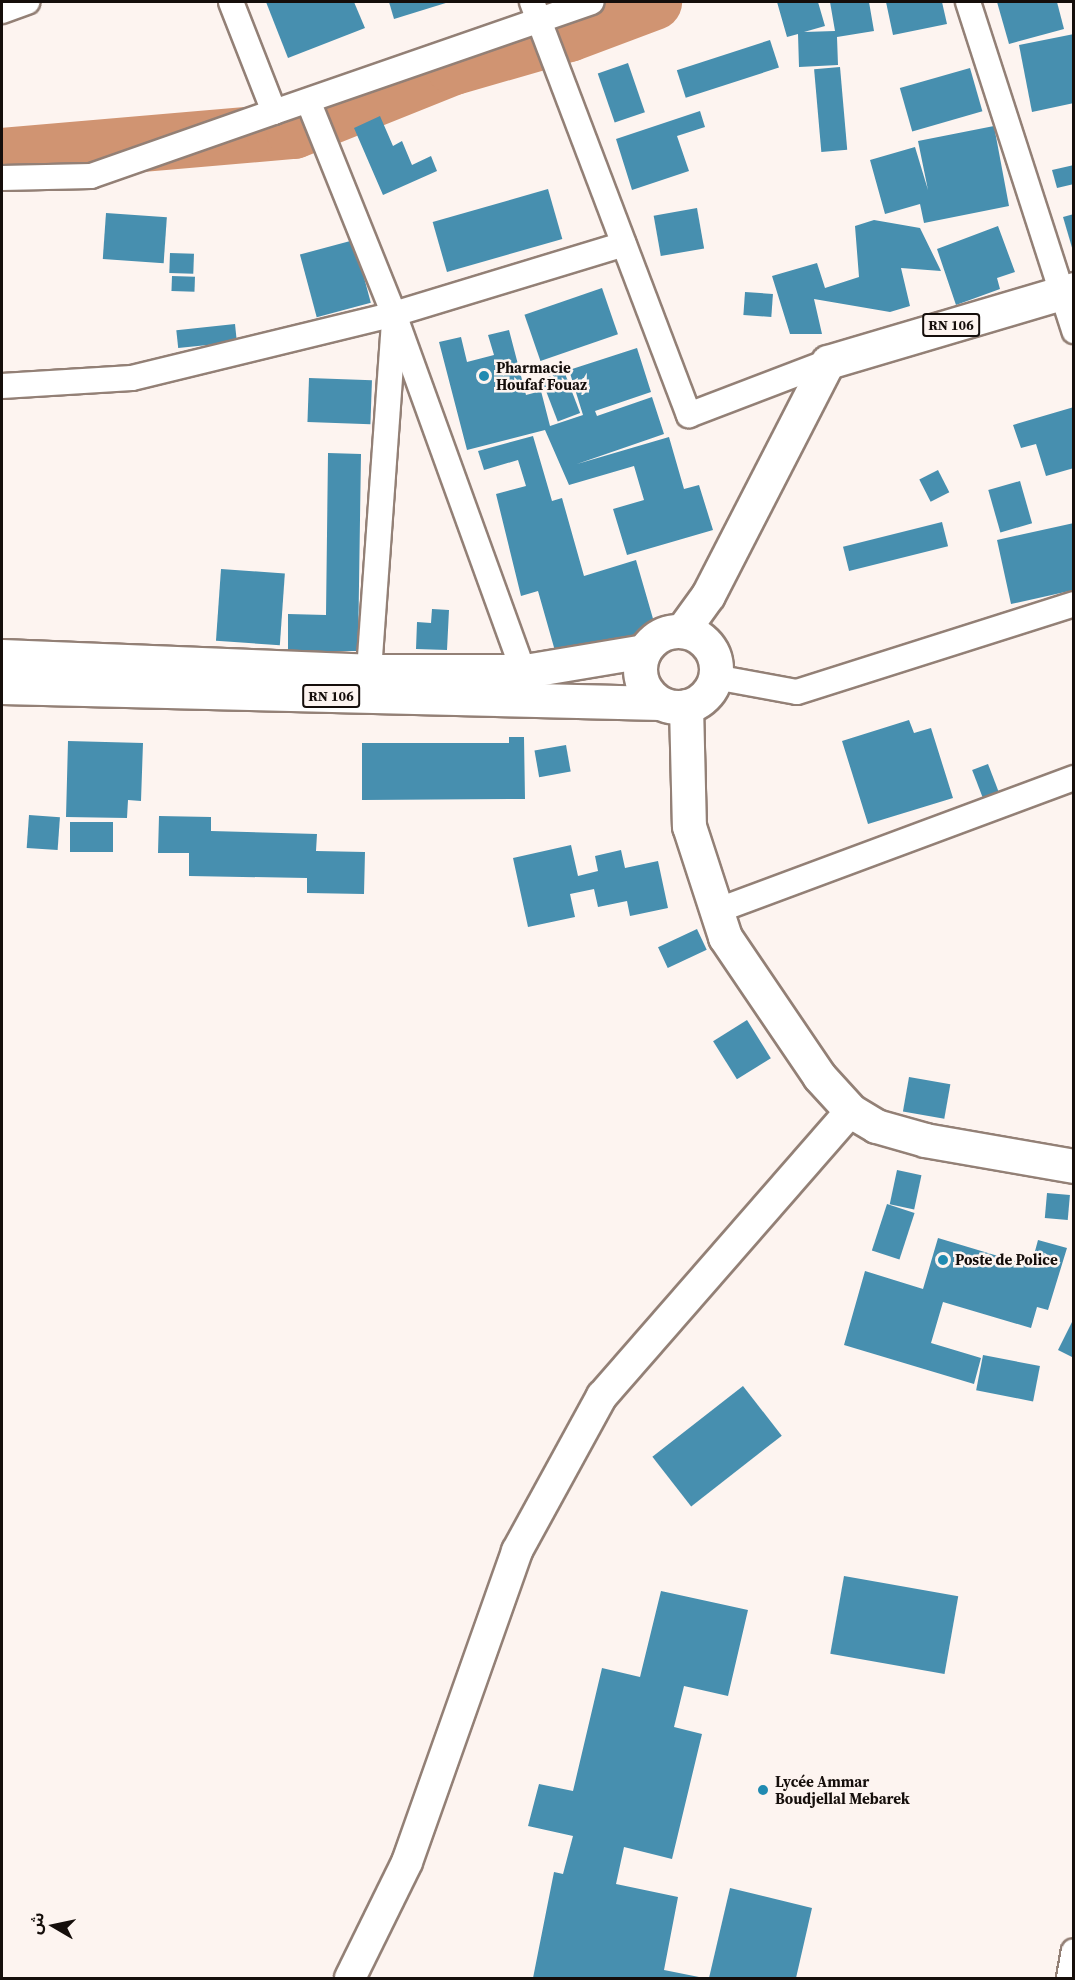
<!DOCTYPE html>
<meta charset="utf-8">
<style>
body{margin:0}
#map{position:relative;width:1075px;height:1980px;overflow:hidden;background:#fdf4f0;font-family:"Source Serif 4","Noto Sans Arabic",serif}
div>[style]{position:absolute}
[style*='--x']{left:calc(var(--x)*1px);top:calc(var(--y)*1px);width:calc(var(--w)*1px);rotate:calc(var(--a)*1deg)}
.river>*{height:56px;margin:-28px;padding:0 28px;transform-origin:28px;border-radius:28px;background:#d09472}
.building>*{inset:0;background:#478faf;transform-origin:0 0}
.roads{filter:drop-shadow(2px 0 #938076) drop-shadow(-2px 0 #938076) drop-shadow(0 2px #938076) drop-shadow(0 -2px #938076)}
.minor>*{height:24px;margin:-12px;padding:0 12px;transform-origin:12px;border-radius:12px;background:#fff}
.tertiary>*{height:30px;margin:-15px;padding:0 15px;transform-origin:15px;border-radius:15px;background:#fff}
.secondary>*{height:33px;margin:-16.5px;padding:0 16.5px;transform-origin:16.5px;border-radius:16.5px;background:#fff}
.primary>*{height:33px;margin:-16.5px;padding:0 16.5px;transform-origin:16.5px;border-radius:16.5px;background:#fff}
.primary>.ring{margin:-16.5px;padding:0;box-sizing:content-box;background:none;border:33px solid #fff;border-radius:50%}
.dots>*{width:16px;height:16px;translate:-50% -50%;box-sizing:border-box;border:3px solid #fdf4f0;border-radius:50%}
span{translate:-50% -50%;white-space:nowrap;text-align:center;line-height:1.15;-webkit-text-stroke:5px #fdf4f0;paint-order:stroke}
.shield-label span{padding:2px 4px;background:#fdf4f0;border:2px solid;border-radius:4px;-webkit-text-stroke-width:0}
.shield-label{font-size:14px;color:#150e0b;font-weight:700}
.poi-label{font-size:15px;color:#150e0b;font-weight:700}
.left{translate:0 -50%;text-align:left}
.frame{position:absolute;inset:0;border:3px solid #150e0b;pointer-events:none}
.north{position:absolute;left:24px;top:1896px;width:60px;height:60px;-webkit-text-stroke:4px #fdf4f0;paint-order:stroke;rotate:279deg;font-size:16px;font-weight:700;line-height:24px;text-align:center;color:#150e0b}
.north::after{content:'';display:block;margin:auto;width:21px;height:27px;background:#150e0b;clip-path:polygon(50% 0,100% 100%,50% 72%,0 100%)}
</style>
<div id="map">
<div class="river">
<i style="--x:2;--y:156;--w:293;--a:-4.9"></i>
<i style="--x:294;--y:131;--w:172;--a:-21.8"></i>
<i style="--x:454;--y:67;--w:120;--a:-16"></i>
<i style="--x:569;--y:34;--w:91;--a:-20.6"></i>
</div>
<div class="building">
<i style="clip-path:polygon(266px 2px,354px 2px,365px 28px,288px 58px)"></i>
<i style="clip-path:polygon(389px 2px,449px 2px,394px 19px)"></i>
<i style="clip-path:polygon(777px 2px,818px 2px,825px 26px,804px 32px,835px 31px,830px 2px,869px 2px,874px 31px,837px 37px,838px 65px,799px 67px,798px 34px,787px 37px)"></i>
<i style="clip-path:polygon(886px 2px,942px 2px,947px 24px,893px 35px)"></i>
<i style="clip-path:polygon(997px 2px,1057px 2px,1064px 29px,1009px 44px)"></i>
<i style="clip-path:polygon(1074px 34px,1074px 103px,1032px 112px,1019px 45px)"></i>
<i style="left:770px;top:40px;width:29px;height:98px;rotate:72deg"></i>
<i style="left:628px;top:63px;width:52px;height:32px;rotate:71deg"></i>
<i style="left:840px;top:67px;width:83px;height:26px;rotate:85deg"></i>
<i style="left:970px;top:68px;width:45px;height:73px;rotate:74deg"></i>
<i style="clip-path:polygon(700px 111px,705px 127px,677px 136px,689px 171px,632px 190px,616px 139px)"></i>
<i style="clip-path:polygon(380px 116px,393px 146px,402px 141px,412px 165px,431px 156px,437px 171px,383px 195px,354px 128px)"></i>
<i style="clip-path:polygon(994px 126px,1009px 206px,924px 223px,920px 204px,885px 214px,870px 160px,915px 147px,928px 190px,918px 141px)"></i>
<i style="clip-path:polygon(1074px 165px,1074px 184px,1057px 188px,1052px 170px)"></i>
<i style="left:548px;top:189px;width:52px;height:120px;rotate:74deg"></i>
<i style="left:697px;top:208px;width:41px;height:44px;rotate:80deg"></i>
<i style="left:106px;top:213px;width:61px;height:46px;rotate:4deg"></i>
<i style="clip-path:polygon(1074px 214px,1074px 251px,1073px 251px,1063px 217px)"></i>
<i style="clip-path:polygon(874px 220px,920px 228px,941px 271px,901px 268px,910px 306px,890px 312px,814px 299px,822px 334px,790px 334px,772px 276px,817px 263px,825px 288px,859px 277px,855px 226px)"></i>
<i style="clip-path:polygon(998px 226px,1015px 272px,997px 278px,1000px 289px,956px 305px,937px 249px)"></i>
<i style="left:354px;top:240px;width:65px;height:56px;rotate:75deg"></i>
<i style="left:170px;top:253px;width:24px;height:20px;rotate:2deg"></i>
<i style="left:172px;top:276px;width:23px;height:15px;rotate:2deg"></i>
<i style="left:602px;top:288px;width:49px;height:82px;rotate:71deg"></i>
<i style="left:745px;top:292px;width:28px;height:23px;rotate:4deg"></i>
<i style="left:235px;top:324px;width:18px;height:59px;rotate:84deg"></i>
<i style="clip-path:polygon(509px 330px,526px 395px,541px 391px,550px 426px,583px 415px,569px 370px,637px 348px,651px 392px,595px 411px,597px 416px,652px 397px,664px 434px,577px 464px,669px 437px,684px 489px,699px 485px,713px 530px,627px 555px,613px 509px,644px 500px,634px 466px,569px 485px,545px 430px,467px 450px,439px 342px,461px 337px,467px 362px,494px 355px,488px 335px)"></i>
<i style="left:564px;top:371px;width:45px;height:24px;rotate:69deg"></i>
<i style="left:309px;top:378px;width:63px;height:44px;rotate:2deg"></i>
<i style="clip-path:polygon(1074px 407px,1074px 468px,1046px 476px,1036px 444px,1021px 448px,1013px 425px)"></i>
<i style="clip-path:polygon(533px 436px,552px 501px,562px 498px,584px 576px,636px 560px,656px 629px,557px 658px,538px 591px,521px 596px,496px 494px,526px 486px,518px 460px,484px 470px,478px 451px)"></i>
<i style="clip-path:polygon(328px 453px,361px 454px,358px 651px,288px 651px,288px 614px,326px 615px)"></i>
<i style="left:938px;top:470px;width:25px;height:21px;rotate:63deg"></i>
<i style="left:1020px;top:481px;width:44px;height:33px;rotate:74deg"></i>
<i style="left:942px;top:522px;width:25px;height:102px;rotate:76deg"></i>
<i style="clip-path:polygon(1074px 523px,1074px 590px,1011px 604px,997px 540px)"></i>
<i style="left:221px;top:569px;width:64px;height:72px;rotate:4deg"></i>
<i style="clip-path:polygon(432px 609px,449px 610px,447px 650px,416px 649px,417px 622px,431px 623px)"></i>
<i style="clip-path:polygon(909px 720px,914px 733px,931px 728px,953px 798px,868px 824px,842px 741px)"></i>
<i style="clip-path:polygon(509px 737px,524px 737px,525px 799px,362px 800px,362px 743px,509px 743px)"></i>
<i style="clip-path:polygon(68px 741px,143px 743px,141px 801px,128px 800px,127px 818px,66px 817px)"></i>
<i style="left:566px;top:745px;width:27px;height:32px;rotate:80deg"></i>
<i style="left:988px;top:764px;width:34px;height:17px;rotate:69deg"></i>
<i style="left:29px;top:815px;width:31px;height:33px;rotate:4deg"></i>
<i style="clip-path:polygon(159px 816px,211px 817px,211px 831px,317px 834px,316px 851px,365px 852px,364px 894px,307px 893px,307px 878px,189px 876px,189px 853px,158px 853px)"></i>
<i style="left:113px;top:822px;width:30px;height:43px;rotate:90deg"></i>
<i style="clip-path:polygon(571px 845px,578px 876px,598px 871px,595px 856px,621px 850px,625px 868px,658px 861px,668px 908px,630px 916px,627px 901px,598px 907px,594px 889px,570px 894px,575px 917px,528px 927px,513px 858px)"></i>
<i style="left:697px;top:929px;width:23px;height:43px;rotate:65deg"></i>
<i style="left:747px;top:1020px;width:45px;height:40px;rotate:58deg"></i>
<i style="left:909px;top:1077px;width:42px;height:35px;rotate:10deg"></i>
<i style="left:897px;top:1170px;width:25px;height:35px;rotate:12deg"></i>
<i style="left:1047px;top:1193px;width:23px;height:25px;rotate:5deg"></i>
<i style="left:887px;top:1204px;width:29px;height:49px;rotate:18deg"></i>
<i style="clip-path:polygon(938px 1238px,1031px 1266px,1038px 1240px,1067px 1248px,1048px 1310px,1037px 1307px,1031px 1328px,943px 1302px,931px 1343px,981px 1358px,974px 1384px,844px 1345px,865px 1271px,923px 1289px)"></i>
<i style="clip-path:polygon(1072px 1322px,1074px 1323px,1074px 1358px,1058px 1350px)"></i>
<i style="left:983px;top:1355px;width:58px;height:36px;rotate:11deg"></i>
<i style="left:743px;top:1386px;width:63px;height:115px;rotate:52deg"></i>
<i style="left:844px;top:1576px;width:116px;height:79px;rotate:10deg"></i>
<i style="clip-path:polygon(661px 1591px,748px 1610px,728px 1696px,684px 1686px,674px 1727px,702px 1734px,672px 1859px,624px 1847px,616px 1884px,678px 1897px,664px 1970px,704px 1978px,533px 1978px,554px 1872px,563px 1874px,573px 1836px,528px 1826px,539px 1784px,573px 1791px,602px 1668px,640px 1677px)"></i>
<i style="clip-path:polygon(730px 1888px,812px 1908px,796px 1978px,709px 1978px)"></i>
</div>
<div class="roads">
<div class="minor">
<i style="--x:231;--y:2;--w:118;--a:68.6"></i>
<i style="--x:274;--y:112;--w:336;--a:-19.1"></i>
<i style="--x:532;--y:2;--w:442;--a:69.2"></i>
<i style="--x:689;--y:415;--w:149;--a:-20.9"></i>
<i style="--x:968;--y:2;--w:346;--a:72.1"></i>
<i style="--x:2;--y:11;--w:27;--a:-20"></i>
<i style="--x:309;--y:103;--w:227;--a:68.1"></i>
<i style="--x:394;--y:314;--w:394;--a:70.1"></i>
<i style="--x:2;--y:178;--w:89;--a:-1.3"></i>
<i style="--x:91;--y:176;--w:194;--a:-19.3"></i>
<i style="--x:2;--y:386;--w:130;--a:-3.5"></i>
<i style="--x:132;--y:378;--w:270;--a:-13.7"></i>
<i style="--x:394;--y:314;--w:240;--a:-16.9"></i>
<i style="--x:369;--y:671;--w:350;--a:-85.9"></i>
<i style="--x:715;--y:677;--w:83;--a:10.4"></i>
<i style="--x:797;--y:692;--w:291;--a:-17.6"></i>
<i style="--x:716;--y:911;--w:382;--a:-20.4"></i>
<i style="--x:1069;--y:1978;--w:27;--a:-80"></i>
</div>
<div class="tertiary">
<i style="--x:350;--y:1978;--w:129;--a:-63.8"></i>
<i style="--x:407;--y:1862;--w:330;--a:-70.5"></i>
<i style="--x:517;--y:1551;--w:177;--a:-61.3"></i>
<i style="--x:602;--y:1396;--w:378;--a:-48.9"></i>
</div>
<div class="secondary">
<i style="--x:686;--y:706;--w:120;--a:88.6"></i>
<i style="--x:689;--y:826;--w:117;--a:72"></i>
<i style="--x:725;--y:937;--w:168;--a:55.9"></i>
<i style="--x:819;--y:1076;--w:47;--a:47.6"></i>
<i style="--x:851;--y:1111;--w:29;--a:31"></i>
<i style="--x:876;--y:1126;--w:51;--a:15.9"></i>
<i style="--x:925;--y:1140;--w:151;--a:9.9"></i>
</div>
<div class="primary">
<i class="ring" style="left:640px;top:631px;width:43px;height:43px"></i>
<i style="--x:682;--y:631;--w:44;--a:-54.2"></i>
<i style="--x:708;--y:595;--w:262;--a:-62.8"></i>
<i style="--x:828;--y:362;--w:257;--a:-16.5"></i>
<i style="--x:2;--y:656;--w:367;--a:2.3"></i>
<i style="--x:369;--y:671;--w:156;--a:0"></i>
<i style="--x:525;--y:671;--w:121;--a:-9.5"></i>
<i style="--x:2;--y:687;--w:658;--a:1.39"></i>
</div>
</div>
<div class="dots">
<i style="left:484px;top:376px;background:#208ab1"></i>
<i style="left:943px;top:1260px;background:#208ab1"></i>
<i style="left:763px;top:1790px;background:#208ab1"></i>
</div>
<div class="shield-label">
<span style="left:951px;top:325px">RN 106</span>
<span style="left:331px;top:696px">RN 106</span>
</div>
<div class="poi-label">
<span class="left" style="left:496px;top:376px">Pharmacie<br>Houfaf Fouaz</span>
<span class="left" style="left:955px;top:1260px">Poste de Police</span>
<span class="left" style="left:775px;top:1790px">Lycée Ammar<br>Boudjellal Mebarek</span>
</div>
<div class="frame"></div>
<div class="north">ش</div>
</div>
